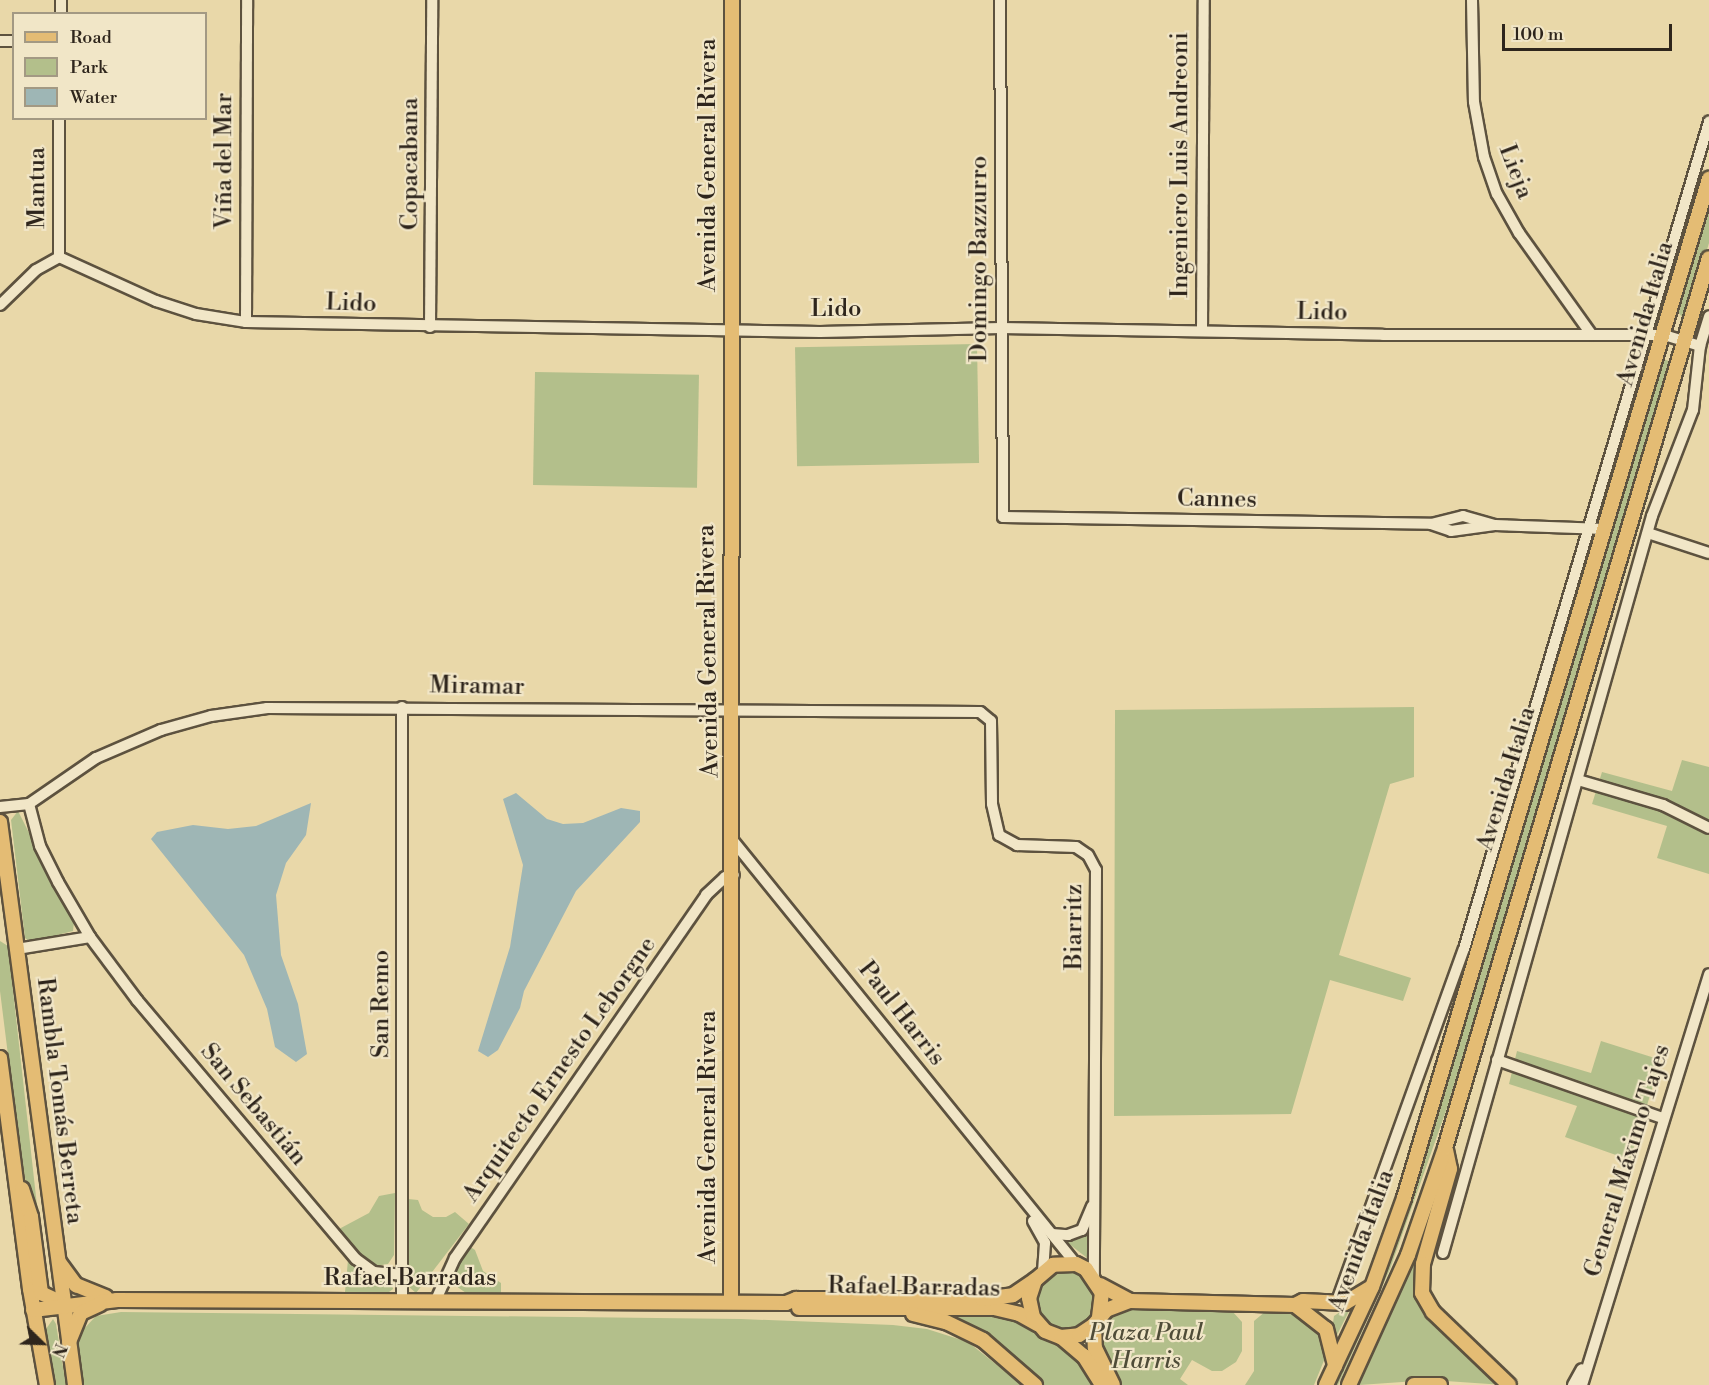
<!DOCTYPE html>
<meta charset="utf-8">
<style>
body{margin:0}
#map{position:relative;width:1709px;height:1385px;overflow:hidden;background:#e9d8a9;font-family:"Libre Bodoni",serif}
div>[style]{position:absolute}
[style*='--x']{left:calc(var(--x)*1px);top:calc(var(--y)*1px);width:calc(var(--w)*1px);rotate:calc(var(--a)*1deg)}
.green>*{inset:0;background:#b3bf8b;transform-origin:0 0}
.round{border-radius:50%}
.water>*{inset:0;background:#9eb6b5}
.roads{filter:drop-shadow(2px 0 #5d523f) drop-shadow(-2px 0 #5d523f) drop-shadow(0 2px #5d523f) drop-shadow(0 -2px #5d523f)}
.minor>*{height:10px;margin:-5px;padding:0 5px;transform-origin:5px;border-radius:5px;background:#f1e6c7}
.major>*{height:14px;margin:-7px;padding:0 7px;transform-origin:7px;border-radius:7px;background:#e4bc74}
span{translate:-50% -50%;white-space:nowrap;text-align:center;line-height:1.15;-webkit-text-stroke:4.5px #f1e6c7;paint-order:stroke}
.street-label{font-size:24px;color:#2e251c}
.park-label{font-size:24px;color:#4f4c38;font-style:italic}
.legend{position:absolute;left:12px;top:12px;width:195px;height:108px;box-sizing:border-box;background:#f1e6c7;border:2px solid #a39983;margin:0;padding:8px 10px;list-style:none;font-size:18px;color:#2e251c}
.legend li{display:flex;align-items:center;gap:12px;height:30px}
.legend b{width:30px;border:2px solid #a39983}
.north{position:absolute;left:12px;top:1313px;width:60px;height:60px;-webkit-text-stroke:4px #f1e6c7;paint-order:stroke;rotate:113deg;font-size:16px;font-weight:700;line-height:24px;text-align:center;color:#2e251c}
.north::after{content:'';display:block;margin:auto;width:21px;height:27px;background:#2e251c;clip-path:polygon(50% 0,100% 100%,50% 72%,0 100%)}
.scale{position:absolute;left:1502px;top:24px;width:170px;height:27px;box-sizing:border-box;border:3px solid #2e251c;border-top:0;padding-left:8px;font-size:18px;line-height:21px;white-space:nowrap;color:#2e251c;-webkit-text-stroke:4px #f1e6c7;paint-order:stroke}
</style>
<div id="map">
<div class="green">
<i style="clip-path:polygon(1709px 208px,1709px 243px,1687px 316px,1682px 317px,1678px 312px)"></i>
<i style="left:977px;top:344px;width:119px;height:182px;rotate:89deg"></i>
<i style="clip-path:polygon(1663px 359px,1672px 362px,1447px 1108px,1390px 1269px,1338px 1385px,1334px 1385px,1389px 1256px)"></i>
<i style="left:535px;top:372px;width:164px;height:113px;rotate:1deg"></i>
<i style="clip-path:polygon(1414px 707px,1414px 777px,1390px 784px,1339px 955px,1411px 978px,1403px 1001px,1330px 980px,1291px 1114px,1114px 1116px,1115px 710px)"></i>
<i style="clip-path:polygon(1682px 760px,1709px 767px,1709px 874px,1657px 858px,1667px 826px,1592px 804px,1602px 772px,1672px 791px)"></i>
<i style="clip-path:polygon(18px 811px,74px 922px,73px 931px,30px 942px,25px 938px,11px 820px)"></i>
<i style="clip-path:polygon(0 941px,8px 946px,47px 1295px,20px 1151px,0 991px)"></i>
<i style="clip-path:polygon(1601px 1041px,1661px 1060px,1630px 1160px,1565px 1137px,1577px 1106px,1509px 1084px,1517px 1051px,1591px 1073px)"></i>
<i style="clip-path:polygon(395px 1193px,394px 1255px,388px 1264px,376px 1266px,369px 1263px,339px 1229px,369px 1213px,379px 1196px)"></i>
<i style="clip-path:polygon(408px 1199px,418px 1200px,422px 1210px,433px 1217px,446px 1217px,455px 1212px,469px 1224px,416px 1293px,408px 1286px)"></i>
<i style="clip-path:polygon(1431px 1217px,1417px 1286px,1504px 1385px,1431px 1380px,1359px 1385px)"></i>
<i style="clip-path:polygon(1090px 1228px,1091px 1261px,1064px 1240px)"></i>
<i style="clip-path:polygon(469px 1246px,475px 1250px,483px 1271px,501px 1283px,501px 1293px,466px 1293px,456px 1286px,454px 1268px)"></i>
<i style="clip-path:polygon(348px 1260px,366px 1276px,391px 1280px,393px 1289px,389px 1292px,345px 1292px)"></i>
<i class="round" style="left:1037px;top:1271px;width:58px;height:58px"></i>
<i style="clip-path:polygon(1349px 1306px,1350px 1309px,1336px 1337px,1332px 1329px,1334px 1316px)"></i>
<i style="clip-path:polygon(1129px 1309px,1232px 1311px,1242px 1322px,1242px 1351px,1236px 1362px,1222px 1371px,1212px 1371px,1192px 1360px,1180px 1379px,1188px 1385px,1120px 1385px,1103px 1350px,1101px 1334px,1109px 1317px)"></i>
<i style="clip-path:polygon(1266px 1311px,1297px 1312px,1319px 1326px,1327px 1353px,1314px 1385px,1245px 1385px,1254px 1371px,1254px 1321px)"></i>
<i style="clip-path:polygon(121px 1312px,741px 1319px,893px 1325px,927px 1329px,968px 1342px,1022px 1385px,81px 1385px,76px 1351px,82px 1331px,96px 1316px)"></i>
<i style="clip-path:polygon(1002px 1312px,1077px 1355px,1098px 1385px,1042px 1385px,1003px 1347px,942px 1313px)"></i>
<i style="clip-path:polygon(53px 1319px,56px 1324px,66px 1385px,52px 1385px,45px 1345px,46px 1329px)"></i>
</div>
<div class="water">
<i style="clip-path:polygon(516px 793px,547px 819px,563px 824px,583px 823px,621px 808px,640px 811px,640px 822px,576px 891px,524px 991px,520px 1008px,498px 1050px,488px 1057px,478px 1051px,510px 947px,523px 865px,503px 799px)"></i>
<i style="clip-path:polygon(311px 803px,306px 835px,286px 863px,276px 895px,281px 955px,298px 1004px,307px 1054px,296px 1062px,275px 1047px,267px 1009px,244px 955px,151px 839px,157px 832px,193px 825px,228px 829px,256px 826px)"></i>
</div>
<div class="roads">
<div class="minor">
<i style="--x:61;--y:0;--w:14;--a:90"></i>
<i style="--x:1000;--y:0;--w:517;--a:89.67"></i>
<i style="--x:1003;--y:517;--w:428;--a:0.9"></i>
<i style="--x:1431;--y:524;--w:21;--a:19"></i>
<i style="--x:1451;--y:531;--w:44;--a:-7.8"></i>
<i style="--x:1495;--y:525;--w:110;--a:2.1"></i>
<i style="--x:1472;--y:0;--w:102;--a:88.9"></i>
<i style="--x:1474;--y:102;--w:56;--a:79.7"></i>
<i style="--x:1484;--y:157;--w:39;--a:71"></i>
<i style="--x:1497;--y:194;--w:45;--a:60.6"></i>
<i style="--x:1519;--y:233;--w:124;--a:54.5"></i>
<i style="--x:0;--y:41;--w:14;--a:0"></i>
<i style="--x:59;--y:257;--w:139;--a:-90"></i>
<i style="--x:0;--y:305;--w:50;--a:-44.2"></i>
<i style="--x:36;--y:270;--w:26;--a:-29"></i>
<i style="--x:59;--y:257;--w:107;--a:24.4"></i>
<i style="--x:156;--y:301;--w:42;--a:18"></i>
<i style="--x:196;--y:314;--w:51;--a:9.1"></i>
<i style="--x:246;--y:322;--w:574;--a:1"></i>
<i style="--x:820;--y:332;--w:181;--a:-1.3"></i>
<i style="--x:1001;--y:328;--w:382;--a:1"></i>
<i style="--x:1383;--y:335;--w:281;--a:0"></i>
<i style="--x:1664;--y:335;--w:38;--a:17"></i>
<i style="--x:246;--y:322;--w:322;--a:-89.8"></i>
<i style="--x:430;--y:327;--w:327;--a:-89.6"></i>
<i style="--x:1202;--y:331;--w:331;--a:-89.7"></i>
<i style="--x:1431;--y:524;--w:33;--a:-14"></i>
<i style="--x:1463;--y:516;--w:33;--a:16"></i>
<i style="--x:1648;--y:533;--w:64;--a:18.2"></i>
<i style="--x:1578;--y:780;--w:89;--a:16.4"></i>
<i style="--x:1663;--y:805;--w:51;--a:26.6"></i>
<i style="--x:29;--y:804;--w:43;--a:75.3"></i>
<i style="--x:40;--y:846;--w:40;--a:63.4"></i>
<i style="--x:58;--y:882;--w:64;--a:59.8"></i>
<i style="--x:90;--y:937;--w:79;--a:53.3"></i>
<i style="--x:137;--y:1000;--w:339;--a:49.8"></i>
<i style="--x:356;--y:1259;--w:22;--a:36"></i>
<i style="--x:374;--y:1272;--w:27;--a:6"></i>
<i style="--x:0;--y:807;--w:29;--a:-6"></i>
<i style="--x:29;--y:804;--w:81;--a:-34.5"></i>
<i style="--x:96;--y:758;--w:71;--a:-23.3"></i>
<i style="--x:161;--y:730;--w:52;--a:-15.6"></i>
<i style="--x:211;--y:716;--w:57;--a:-8.1"></i>
<i style="--x:267;--y:708;--w:713;--a:0.32"></i>
<i style="--x:980;--y:712;--w:14;--a:39"></i>
<i style="--x:991;--y:721;--w:83;--a:89.3"></i>
<i style="--x:992;--y:804;--w:32;--a:77"></i>
<i style="--x:999;--y:835;--w:21;--a:29"></i>
<i style="--x:1017;--y:845;--w:59;--a:1.9"></i>
<i style="--x:1076;--y:847;--w:14;--a:34"></i>
<i style="--x:1088;--y:855;--w:17;--a:62"></i>
<i style="--x:1096;--y:870;--w:406;--a:90.3"></i>
<i style="--x:734;--y:842;--w:543;--a:50.98"></i>
<i style="--x:17;--y:949;--w:74;--a:-9.3"></i>
<i style="--x:1497;--y:1060;--w:176;--a:19.3"></i>
<i style="--x:1033;--y:1221;--w:25;--a:61"></i>
<i style="--x:1045;--y:1243;--w:28;--a:94"></i>
<i style="--x:1052;--y:1234;--w:16;--a:4"></i>
<i style="--x:1068;--y:1235;--w:15;--a:-20"></i>
<i style="--x:1082;--y:1230;--w:26;--a:-67"></i>
<i style="--x:1443;--y:1253;--w:766;--a:-74.17"></i>
<i style="--x:1652;--y:516;--w:114;--a:-68.9"></i>
<i style="--x:1693;--y:410;--w:64;--a:-83.8"></i>
<i style="--x:1700;--y:346;--w:31;--a:-73"></i>
<i style="--x:402;--y:1301;--w:594;--a:-90"></i>
<i style="--x:435;--y:1302;--w:48;--a:-65.6"></i>
<i style="--x:455;--y:1258;--w:441;--a:-55.3"></i>
<i style="--x:706;--y:895;--w:26;--a:-43"></i>
<i style="--x:725;--y:877;--w:9;--a:-13"></i>
<i style="--x:1336;--y:1304;--w:377;--a:-70.2"></i>
<i style="--x:1464;--y:949;--w:863;--a:-73.5"></i>
<i style="--x:1573;--y:1385;--w:18;--a:-61"></i>
<i style="--x:1582;--y:1385;--w:430;--a:-72.8"></i>
</div>
<div class="major">
<i style="--x:0;--y:822;--w:568;--a:82.41"></i>
<i style="--x:0;--y:1058;--w:233;--a:82.6"></i>
<i style="--x:30;--y:1289;--w:97;--a:80"></i>
<i style="--x:1446;--y:1150;--w:19;--a:78"></i>
<i style="--x:1450;--y:1169;--w:99;--a:105.9"></i>
<i style="--x:1423;--y:1264;--w:29;--a:92"></i>
<i style="--x:1422;--y:1293;--w:22;--a:60"></i>
<i style="--x:1433;--y:1312;--w:105;--a:43.8"></i>
<i style="--x:22;--y:1189;--w:29;--a:72"></i>
<i style="--x:31;--y:1217;--w:77;--a:82.5"></i>
<i style="--x:41;--y:1293;--w:23;--a:25"></i>
<i style="--x:59;--y:1262;--w:29;--a:54"></i>
<i style="--x:76;--y:1285;--w:32;--a:22"></i>
<i style="--x:1100;--y:1285;--w:34;--a:28"></i>
<i style="--x:1130;--y:1301;--w:165;--a:1.4"></i>
<i style="--x:1295;--y:1305;--w:9;--a:-27"></i>
<i style="--x:1303;--y:1301;--w:42;--a:2.7"></i>
<i style="--x:1345;--y:1303;--w:31;--a:-31"></i>
<i style="--x:731;--y:1302;--w:1302;--a:-89.96"></i>
<i style="--x:1295;--y:1305;--w:39;--a:38"></i>
<i style="--x:1326;--y:1329;--w:38;--a:76"></i>
<i style="--x:799;--y:1308;--w:195;--a:0"></i>
<i style="--x:994;--y:1308;--w:26;--a:13"></i>
<i style="--x:1019;--y:1314;--w:21;--a:29"></i>
<i style="--x:33;--y:1310;--w:85;--a:-6.8"></i>
<i style="--x:117;--y:1300;--w:669;--a:0.26"></i>
<i style="--x:786;--y:1303;--w:11;--a:-22"></i>
<i style="--x:796;--y:1299;--w:186;--a:0"></i>
<i style="--x:982;--y:1299;--w:31;--a:-7"></i>
<i style="--x:1013;--y:1295;--w:27;--a:-34"></i>
<i style="--x:913;--y:1314;--w:34;--a:14"></i>
<i style="--x:946;--y:1322;--w:41;--a:25.9"></i>
<i style="--x:983;--y:1340;--w:69;--a:40.9"></i>
<i style="--x:1099;--y:1317;--w:24;--a:-83"></i>
<i style="--x:1102;--y:1293;--w:29;--a:-124"></i>
<i style="--x:1086;--y:1269;--w:11;--a:-153"></i>
<i style="--x:1076;--y:1264;--w:23;--a:178"></i>
<i style="--x:1053;--y:1265;--w:23;--a:140"></i>
<i style="--x:1035;--y:1280;--w:19;--a:108"></i>
<i style="--x:1029;--y:1298;--w:19;--a:78"></i>
<i style="--x:1033;--y:1317;--w:18;--a:49"></i>
<i style="--x:1045;--y:1331;--w:17;--a:21"></i>
<i style="--x:1061;--y:1337;--w:18;--a:-6"></i>
<i style="--x:1079;--y:1335;--w:18;--a:-34"></i>
<i style="--x:1094;--y:1325;--w:19;--a:-51"></i>
<i style="--x:1106;--y:1310;--w:26;--a:-21"></i>
<i style="--x:1094;--y:1325;--w:23;--a:88"></i>
<i style="--x:1095;--y:1348;--w:41;--a:64.1"></i>
<i style="--x:1061;--y:1337;--w:30;--a:40"></i>
<i style="--x:1084;--y:1356;--w:34;--a:58"></i>
<i style="--x:69;--y:1342;--w:31;--a:-68"></i>
<i style="--x:81;--y:1313;--w:21;--a:-25"></i>
<i style="--x:1326;--y:1385;--w:108;--a:-64.9"></i>
<i style="--x:1372;--y:1287;--w:95;--a:-70.2"></i>
<i style="--x:1404;--y:1198;--w:1064;--a:-73.34"></i>
<i style="--x:1349;--y:1385;--w:143;--a:-65.6"></i>
<i style="--x:1408;--y:1255;--w:113;--a:-70.9"></i>
<i style="--x:1445;--y:1148;--w:928;--a:-73.48"></i>
<i style="--x:1414;--y:1385;--w:26;--a:0"></i>
</div>
</div>
<div class="street-label">
<span style="left:225px;top:161px;rotate:-90deg">Viña del Mar</span>
<span style="left:411px;top:164px;rotate:-90deg">Copacabana</span>
<span style="left:709px;top:165px;rotate:-90deg">Avenida General Rivera</span>
<span style="left:1181px;top:165px;rotate:-90deg">Ingeniero Luis Andreoni</span>
<span style="left:1515px;top:172px;rotate:69deg">Lieja</span>
<span style="left:38px;top:188px;rotate:-90deg">Mantua</span>
<span style="left:980px;top:259px;rotate:-90deg">Domingo Bazzurro</span>
<span style="left:351px;top:304px;rotate:2deg">Lido</span>
<span style="left:836px;top:310px">Lido</span>
<span style="left:1322px;top:313px;rotate:1deg">Lido</span>
<span style="left:1646px;top:314px;rotate:-74deg">Avenida Italia</span>
<span style="left:1217px;top:500px;rotate:1deg">Cannes</span>
<span style="left:709px;top:651px;rotate:-91deg">Avenida General Rivera</span>
<span style="left:477px;top:687px;rotate:1deg">Miramar</span>
<span style="left:1507px;top:779px;rotate:-73deg">Avenida Italia</span>
<span style="left:1075px;top:927px;rotate:-90deg">Biarritz</span>
<span style="left:382px;top:1004px;rotate:-90deg">San Remo</span>
<span style="left:901px;top:1014px;rotate:52deg">Paul Harris</span>
<span style="left:560px;top:1070px;rotate:-55deg">Arquitecto Ernesto Leborgne</span>
<span style="left:59px;top:1101px;rotate:83deg">Rambla Tomás Berreta</span>
<span style="left:253px;top:1105px;rotate:50deg">San Sebastián</span>
<span style="left:709px;top:1137px;rotate:-90deg">Avenida General Rivera</span>
<span style="left:1628px;top:1161px;rotate:-73deg">General Máximo Tajes</span>
<span style="left:1362px;top:1241px;rotate:-70deg">Avenida Italia</span>
<span style="left:410px;top:1279px">Rafael Barradas</span>
<span style="left:914px;top:1288px;rotate:1deg">Rafael Barradas</span>
</div>
<div class="park-label">
<span style="left:1146px;top:1348px">Plaza Paul<br>Harris</span>
</div>
<ul class="legend">
<li><b style="height:8px;background:#e4bc74"></b>Road</li>
<li><b style="height:16px;background:#b3bf8b"></b>Park</li>
<li><b style="height:16px;background:#9eb6b5"></b>Water</li>
</ul>
<div class="north">N</div>
<div class="scale">100 m</div>
</div>
